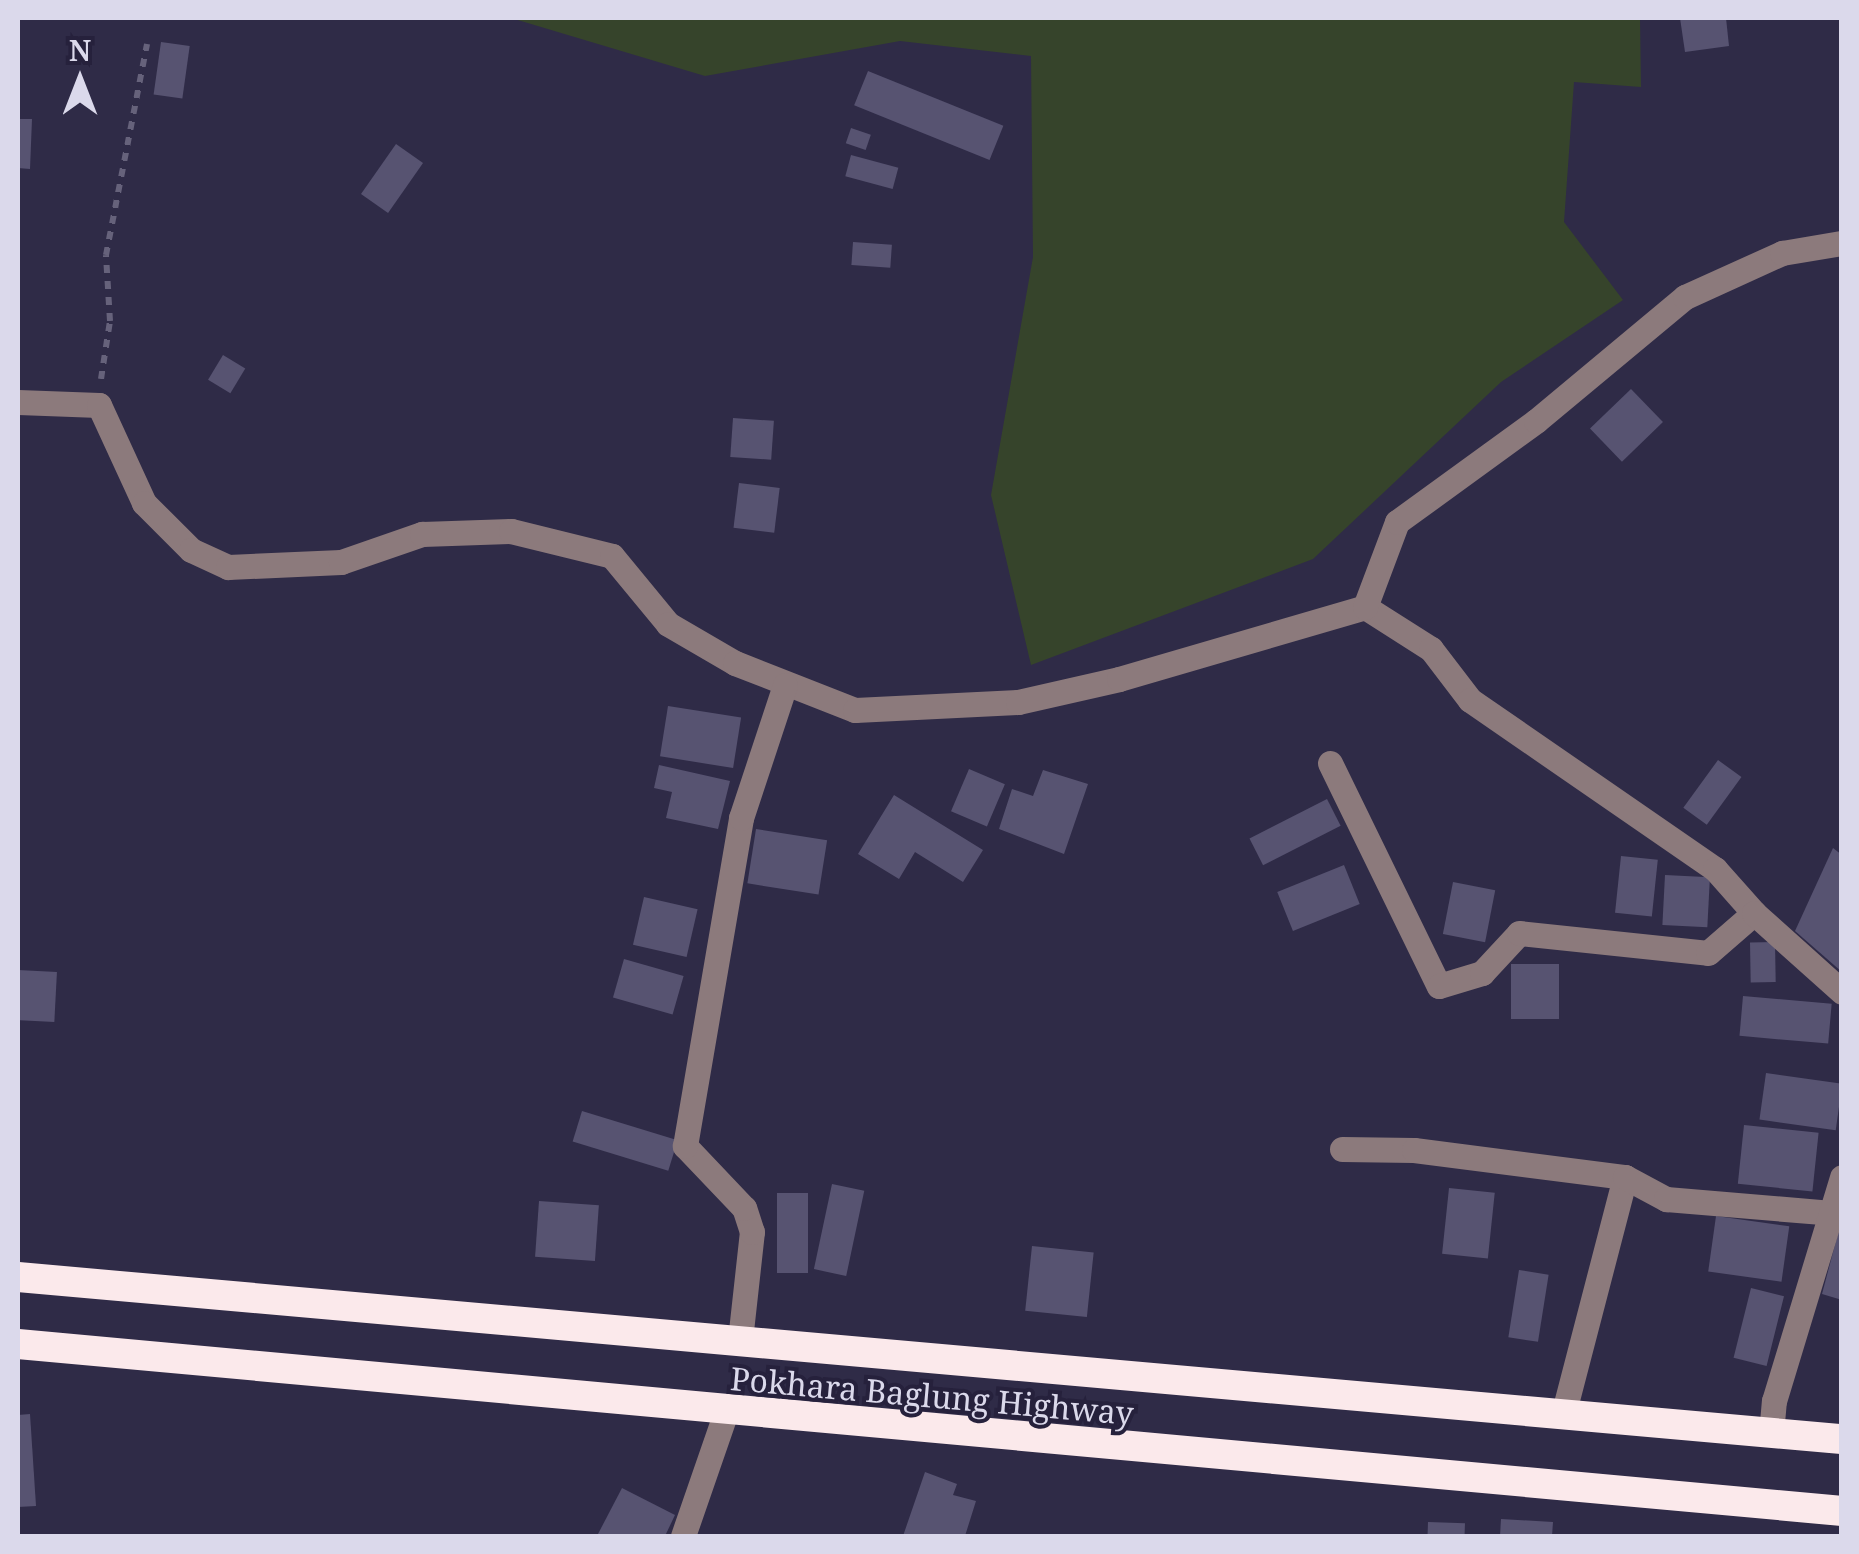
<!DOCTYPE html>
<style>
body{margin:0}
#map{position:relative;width:1859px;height:1554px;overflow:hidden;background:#2f2b47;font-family:"Noto Serif",serif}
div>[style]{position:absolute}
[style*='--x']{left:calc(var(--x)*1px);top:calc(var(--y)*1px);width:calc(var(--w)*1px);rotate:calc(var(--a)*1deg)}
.green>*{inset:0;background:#36442b}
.building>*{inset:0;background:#575371;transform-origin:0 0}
.path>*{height:6px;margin-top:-3px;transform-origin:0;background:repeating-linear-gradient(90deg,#66627b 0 8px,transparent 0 16px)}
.minor>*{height:25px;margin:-12.5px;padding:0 12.5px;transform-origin:12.5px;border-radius:12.5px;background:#8c7a7c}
.highway>*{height:30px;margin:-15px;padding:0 15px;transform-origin:15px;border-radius:15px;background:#fbe9eb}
span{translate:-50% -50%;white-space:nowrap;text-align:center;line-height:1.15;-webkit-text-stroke:8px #26213c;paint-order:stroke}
.street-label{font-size:32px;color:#dbd9eb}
.frame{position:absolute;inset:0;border:20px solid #dbd9eb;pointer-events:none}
.north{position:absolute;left:30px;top:30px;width:100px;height:100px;-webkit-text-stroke:8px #26213c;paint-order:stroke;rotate:0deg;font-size:28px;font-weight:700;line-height:40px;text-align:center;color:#dbd9eb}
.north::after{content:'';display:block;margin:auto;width:35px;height:45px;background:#dbd9eb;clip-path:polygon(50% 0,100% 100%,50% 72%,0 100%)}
</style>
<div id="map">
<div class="green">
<i style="clip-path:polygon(511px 18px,1640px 18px,1641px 87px,1574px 82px,1564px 222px,1623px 300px,1501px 382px,1313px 559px,1031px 665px,991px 495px,1033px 257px,1031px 56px,900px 41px,705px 76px)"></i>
</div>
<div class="building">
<i style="clip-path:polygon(1680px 18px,1726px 18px,1729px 46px,1685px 52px)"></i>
<i style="left:161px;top:42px;width:29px;height:53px;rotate:8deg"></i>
<i style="left:868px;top:71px;width:146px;height:37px;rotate:22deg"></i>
<i style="clip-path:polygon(18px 119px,32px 119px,30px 169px,18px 168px)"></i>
<i style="left:851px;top:128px;width:21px;height:16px;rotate:19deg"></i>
<i style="left:396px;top:144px;width:33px;height:61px;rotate:35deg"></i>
<i style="left:851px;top:155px;width:49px;height:22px;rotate:15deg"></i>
<i style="left:853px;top:242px;width:39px;height:23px;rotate:4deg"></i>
<i style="left:223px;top:355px;width:26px;height:29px;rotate:31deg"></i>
<i style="left:1631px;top:389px;width:46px;height:57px;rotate:46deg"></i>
<i style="left:733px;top:418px;width:41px;height:39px;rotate:4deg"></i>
<i style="left:739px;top:483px;width:41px;height:45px;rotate:7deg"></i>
<i style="left:668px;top:706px;width:74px;height:51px;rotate:9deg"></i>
<i style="left:1718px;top:760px;width:29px;height:59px;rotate:36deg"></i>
<i style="clip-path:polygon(659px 765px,730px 781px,718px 829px,666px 818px,672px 792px,654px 788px)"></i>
<i style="left:969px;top:769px;width:39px;height:46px;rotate:23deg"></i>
<i style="clip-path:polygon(1043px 770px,1088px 784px,1064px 854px,999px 829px,1012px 789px,1033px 796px)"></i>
<i style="clip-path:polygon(894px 795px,983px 850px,963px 882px,915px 852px,899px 879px,858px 854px)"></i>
<i style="left:1327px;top:799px;width:30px;height:87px;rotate:63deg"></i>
<i style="left:756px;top:829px;width:72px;height:55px;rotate:9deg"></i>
<i style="clip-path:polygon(1833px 848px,1842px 855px,1842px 972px,1795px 931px)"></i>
<i style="left:1621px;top:856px;width:37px;height:57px;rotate:6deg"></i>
<i style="left:1344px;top:865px;width:42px;height:72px;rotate:68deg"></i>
<i style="left:1665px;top:875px;width:45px;height:50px;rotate:3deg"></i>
<i style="left:1453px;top:882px;width:43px;height:53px;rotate:11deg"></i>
<i style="left:644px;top:897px;width:55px;height:49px;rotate:13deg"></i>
<i style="left:1775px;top:942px;width:40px;height:25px;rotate:89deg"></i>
<i style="left:624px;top:959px;width:62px;height:40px;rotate:16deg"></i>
<i style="left:1511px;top:964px;width:48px;height:55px"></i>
<i style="left:18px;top:970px;width:39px;height:50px;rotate:3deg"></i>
<i style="left:1743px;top:996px;width:89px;height:40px;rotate:5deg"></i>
<i style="left:1766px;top:1073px;width:77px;height:47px;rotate:8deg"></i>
<i style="left:582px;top:1111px;width:100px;height:32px;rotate:17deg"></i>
<i style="left:1744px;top:1125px;width:75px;height:59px;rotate:6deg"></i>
<i style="left:832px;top:1184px;width:33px;height:87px;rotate:12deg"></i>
<i style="left:1449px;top:1188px;width:46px;height:66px;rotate:6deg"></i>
<i style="left:777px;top:1193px;width:31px;height:80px"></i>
<i style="left:539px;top:1201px;width:60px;height:56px;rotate:4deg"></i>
<i style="left:1716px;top:1216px;width:74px;height:56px;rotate:8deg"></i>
<i style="clip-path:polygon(1840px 1226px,1842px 1226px,1842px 1300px,1822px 1294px)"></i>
<i style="left:1032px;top:1246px;width:62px;height:65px;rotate:6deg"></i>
<i style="left:1519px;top:1270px;width:30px;height:68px;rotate:9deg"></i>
<i style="left:1751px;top:1288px;width:34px;height:72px;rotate:14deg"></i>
<i style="clip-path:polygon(30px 1414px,36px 1506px,18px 1507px,18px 1415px)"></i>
<i style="clip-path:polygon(925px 1472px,957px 1484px,953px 1495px,976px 1501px,965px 1536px,903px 1536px)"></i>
<i style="clip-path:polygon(622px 1488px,675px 1515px,665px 1536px,598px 1534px)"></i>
<i style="clip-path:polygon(1501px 1519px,1553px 1522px,1552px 1536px,1500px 1536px)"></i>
<i style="left:1428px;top:1522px;width:37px;height:14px;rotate:2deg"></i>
</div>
<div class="path">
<i style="--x:101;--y:379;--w:59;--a:-81.2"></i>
<i style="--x:110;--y:321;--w:66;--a:-93.5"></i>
<i style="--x:106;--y:255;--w:215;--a:-79"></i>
</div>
<div class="minor">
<i style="--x:18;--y:402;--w:81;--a:2.1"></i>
<i style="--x:99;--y:405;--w:108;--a:65.3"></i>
<i style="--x:144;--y:503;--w:66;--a:45"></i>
<i style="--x:191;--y:550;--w:41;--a:24.7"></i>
<i style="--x:228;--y:567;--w:113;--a:-2.5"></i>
<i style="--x:341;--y:562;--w:86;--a:-19.1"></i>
<i style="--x:422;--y:534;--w:89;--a:-1.9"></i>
<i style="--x:511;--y:531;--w:104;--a:13.9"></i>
<i style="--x:612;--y:556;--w:88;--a:50.5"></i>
<i style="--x:668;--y:624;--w:78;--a:30.2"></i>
<i style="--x:735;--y:663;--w:129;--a:21.4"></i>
<i style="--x:855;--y:710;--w:163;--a:-2.8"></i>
<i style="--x:1018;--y:702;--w:104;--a:-12.8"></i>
<i style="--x:1119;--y:679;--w:256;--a:-16.3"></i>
<i style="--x:1365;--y:607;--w:78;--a:32.5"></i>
<i style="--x:1431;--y:649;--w:64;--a:52.6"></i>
<i style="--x:1470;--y:700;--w:298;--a:34.6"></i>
<i style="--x:1715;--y:869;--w:59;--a:48.4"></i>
<i style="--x:1365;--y:607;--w:91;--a:-69.4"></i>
<i style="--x:1397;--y:522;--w:172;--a:-36"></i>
<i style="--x:1536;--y:421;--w:194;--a:-39.8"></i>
<i style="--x:1685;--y:297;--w:107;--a:-24.4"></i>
<i style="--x:1782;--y:253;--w:61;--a:-9.5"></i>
<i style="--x:1330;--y:763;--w:248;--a:64"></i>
<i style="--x:1439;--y:986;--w:45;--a:-16.8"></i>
<i style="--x:1482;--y:973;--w:54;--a:-47.2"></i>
<i style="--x:1519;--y:933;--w:190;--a:6"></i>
<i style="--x:1708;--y:953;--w:61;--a:-41"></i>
<i style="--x:1754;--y:913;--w:118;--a:41.9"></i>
<i style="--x:1342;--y:1149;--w:72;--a:0.8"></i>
<i style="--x:1414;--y:1150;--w:213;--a:7.3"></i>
<i style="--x:1625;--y:1177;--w:246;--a:104.6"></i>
<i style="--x:1625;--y:1177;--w:47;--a:28.2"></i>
<i style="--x:1666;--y:1199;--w:166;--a:4.8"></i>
<i style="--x:740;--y:1340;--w:109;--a:-83.7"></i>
<i style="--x:752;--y:1232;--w:25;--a:-108"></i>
<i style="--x:744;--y:1208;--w:86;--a:-133.6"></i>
<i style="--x:685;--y:1146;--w:333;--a:-80.3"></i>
<i style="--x:741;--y:818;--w:140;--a:-71.7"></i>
<i style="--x:1771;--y:1434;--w:33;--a:-85"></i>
<i style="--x:1774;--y:1401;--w:234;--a:-73.1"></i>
<i style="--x:683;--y:1536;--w:131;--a:-70.9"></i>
</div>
<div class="highway">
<i style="--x:18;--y:1277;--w:1831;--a:5.08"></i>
<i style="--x:18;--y:1344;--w:1832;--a:5.23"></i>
</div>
<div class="street-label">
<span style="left:932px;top:1396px;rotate:5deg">Pokhara Baglung Highway</span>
</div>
<div class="frame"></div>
<div class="north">N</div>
</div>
